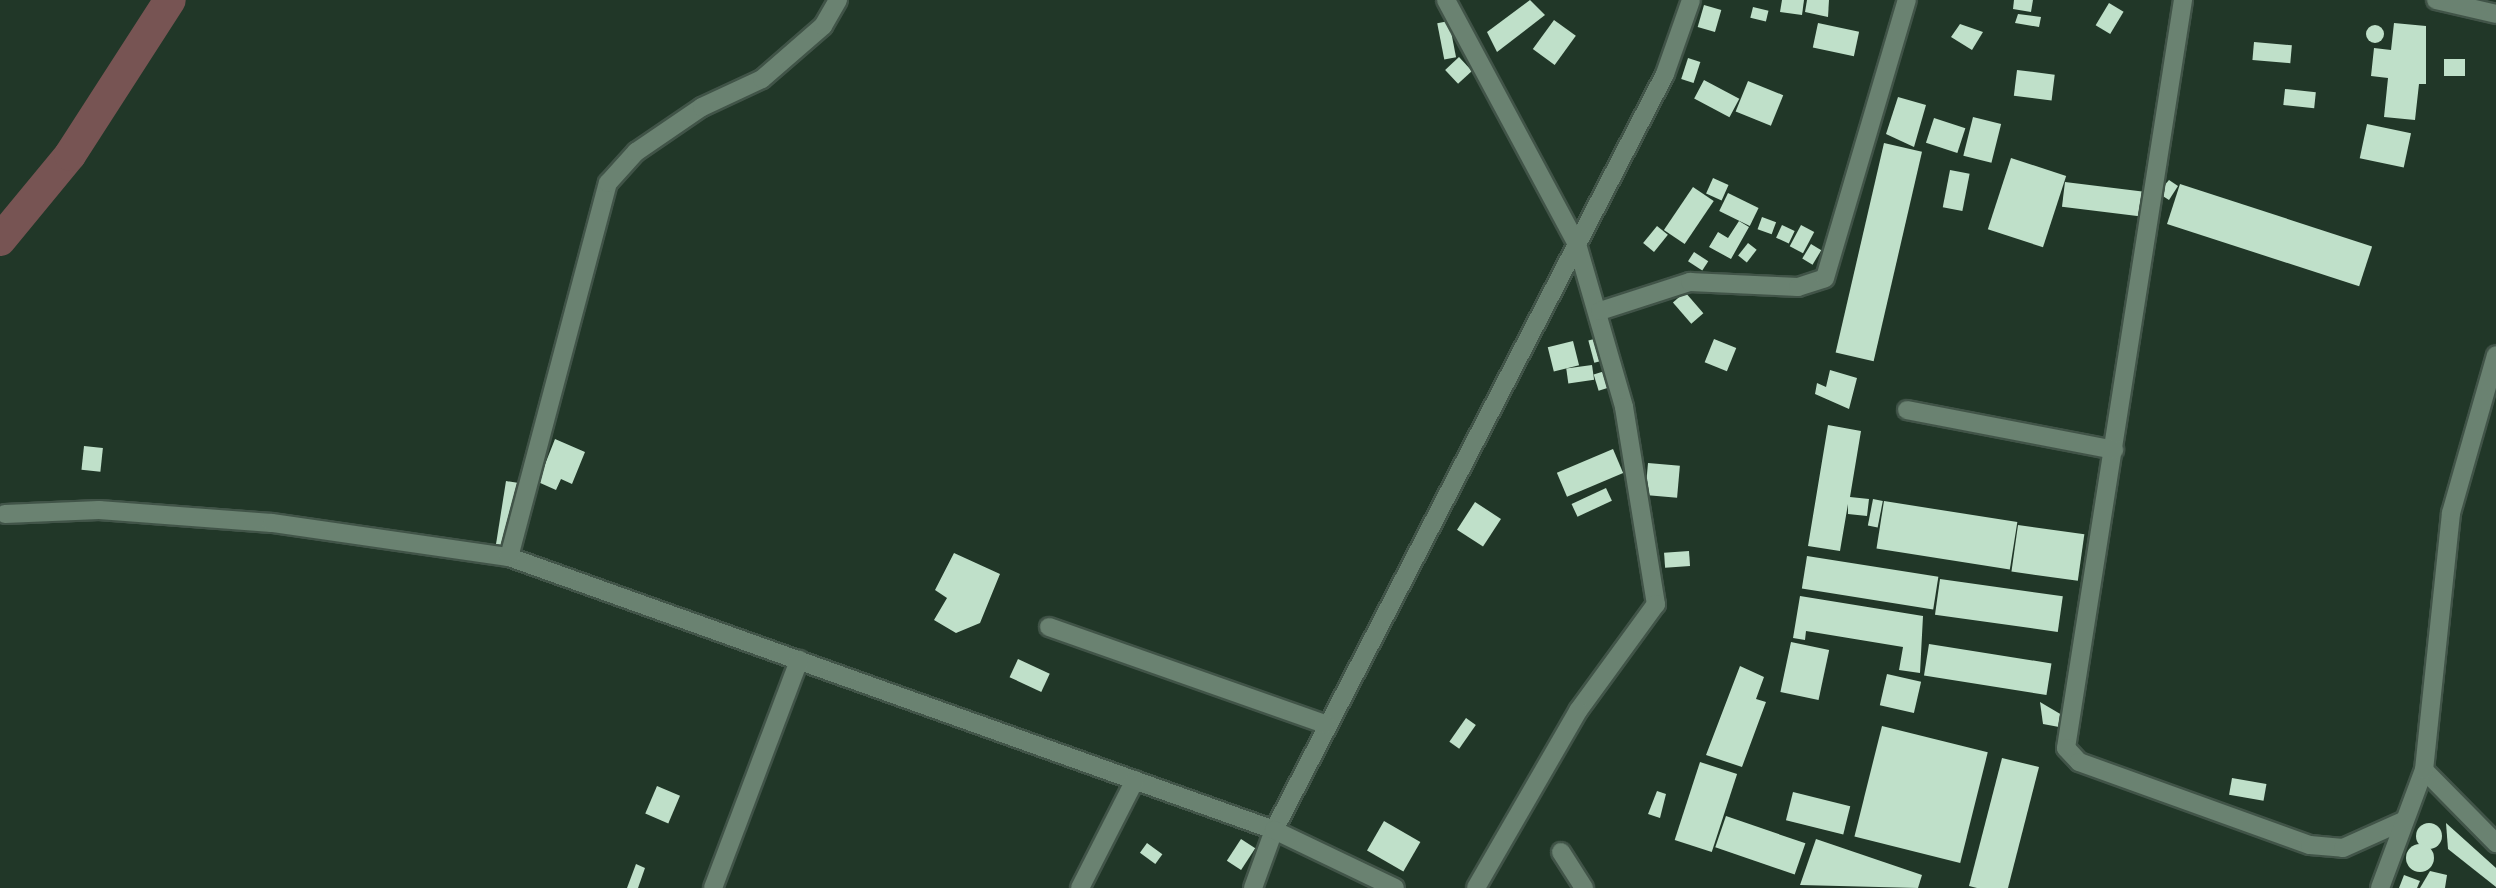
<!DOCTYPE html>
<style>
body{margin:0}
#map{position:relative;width:2496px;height:888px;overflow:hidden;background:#213728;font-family:"Varela Round",sans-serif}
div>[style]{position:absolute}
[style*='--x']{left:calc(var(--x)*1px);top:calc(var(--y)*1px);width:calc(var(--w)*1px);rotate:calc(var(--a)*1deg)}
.river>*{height:32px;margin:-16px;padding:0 16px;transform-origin:16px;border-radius:16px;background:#775453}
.building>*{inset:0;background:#bfe0c9;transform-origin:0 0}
.round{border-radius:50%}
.roads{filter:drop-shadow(2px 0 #415448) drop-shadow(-2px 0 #415448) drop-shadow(0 2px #415448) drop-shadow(0 -2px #415448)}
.minor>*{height:18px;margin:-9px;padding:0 9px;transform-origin:9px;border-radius:9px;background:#6a8271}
span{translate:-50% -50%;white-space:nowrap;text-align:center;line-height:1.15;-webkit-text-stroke:8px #172c1f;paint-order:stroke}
</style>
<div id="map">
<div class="river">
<i style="--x:0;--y:240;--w:110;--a:-50.5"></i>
<i style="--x:70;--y:155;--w:184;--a:-57.2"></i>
</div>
<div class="building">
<i style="clip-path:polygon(1530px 0,1545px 15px,1497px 52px,1487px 32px)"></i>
<i style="clip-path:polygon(1782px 0,1804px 0,1802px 15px,1780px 12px)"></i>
<i style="clip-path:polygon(1807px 0,1829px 0,1828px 17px,1805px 12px)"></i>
<i style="clip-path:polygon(2014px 0,2033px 0,2031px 12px,2013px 9px)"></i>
<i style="left:2109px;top:3px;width:17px;height:26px;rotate:31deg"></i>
<i style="left:1704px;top:5px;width:18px;height:23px;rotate:16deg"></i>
<i style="left:1753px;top:7px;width:16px;height:11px;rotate:14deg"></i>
<i style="clip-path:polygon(2018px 14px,2041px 17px,2039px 27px,2015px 23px)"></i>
<i style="left:1554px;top:20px;width:27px;height:36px;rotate:36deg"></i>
<i style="left:1449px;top:21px;width:37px;height:12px;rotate:79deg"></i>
<i style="left:1818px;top:23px;width:42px;height:25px;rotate:12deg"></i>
<i style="clip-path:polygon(2394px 23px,2426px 26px,2426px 84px,2419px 84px,2415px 120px,2384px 117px,2388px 78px,2371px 76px,2374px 48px,2391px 50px)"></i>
<i style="clip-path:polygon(1960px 24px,1983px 32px,1972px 50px,1951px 37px)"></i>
<i class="round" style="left:2366px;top:25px;width:18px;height:18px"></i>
<i style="left:2254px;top:42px;width:38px;height:18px;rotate:5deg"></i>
<i style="left:1459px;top:57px;width:19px;height:19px;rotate:47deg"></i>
<i style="left:1688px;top:58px;width:13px;height:22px;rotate:18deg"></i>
<i style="left:2444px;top:59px;width:21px;height:17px"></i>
<i style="left:2017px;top:70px;width:38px;height:26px;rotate:7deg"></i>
<i style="left:1704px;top:80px;width:40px;height:21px;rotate:28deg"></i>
<i style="left:1748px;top:81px;width:38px;height:33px;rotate:22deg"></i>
<i style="left:2285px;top:89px;width:31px;height:16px;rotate:6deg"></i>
<i style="clip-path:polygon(1898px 97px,1926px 105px,1914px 147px,1886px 134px)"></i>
<i style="left:1973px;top:117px;width:29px;height:40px;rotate:14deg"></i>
<i style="left:1934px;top:118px;width:33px;height:26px;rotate:18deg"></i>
<i style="left:2367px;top:124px;width:45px;height:35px;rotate:12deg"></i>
<i style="left:1884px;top:143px;width:39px;height:215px;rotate:13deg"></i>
<i style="left:2011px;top:158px;width:58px;height:75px;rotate:18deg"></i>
<i style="left:1950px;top:170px;width:20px;height:38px;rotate:11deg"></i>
<i style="left:1713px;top:178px;width:17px;height:17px;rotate:24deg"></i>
<i style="clip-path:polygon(2169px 180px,2178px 186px,2169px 200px,2158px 193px)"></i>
<i style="left:2065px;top:182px;width:86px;height:25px;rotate:7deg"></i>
<i style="left:2180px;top:184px;width:202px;height:42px;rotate:18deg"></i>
<i style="left:1693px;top:187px;width:25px;height:52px;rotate:34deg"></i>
<i style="left:1728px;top:193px;width:34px;height:20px;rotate:26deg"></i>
<i style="left:1762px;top:217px;width:15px;height:13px;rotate:20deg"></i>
<i style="clip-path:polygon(1739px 221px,1749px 227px,1731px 259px,1709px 247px,1718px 232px,1728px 238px)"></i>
<i style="left:1782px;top:225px;width:14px;height:14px;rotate:25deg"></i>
<i style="left:1801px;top:225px;width:15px;height:24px;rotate:28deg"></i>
<i style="left:1657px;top:226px;width:14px;height:22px;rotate:39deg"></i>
<i style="left:1748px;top:243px;width:11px;height:16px;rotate:38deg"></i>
<i style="left:1811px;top:244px;width:12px;height:17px;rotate:31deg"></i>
<i style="left:1694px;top:252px;width:17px;height:11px;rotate:33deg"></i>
<i style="left:1685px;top:292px;width:28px;height:16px;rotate:49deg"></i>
<i style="left:1598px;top:338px;width:23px;height:10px;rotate:75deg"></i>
<i style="left:1714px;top:339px;width:24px;height:25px;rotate:22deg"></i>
<i style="left:1573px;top:341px;width:25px;height:26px;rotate:76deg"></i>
<i style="left:1592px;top:365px;width:15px;height:26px;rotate:82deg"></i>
<i style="left:1608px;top:370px;width:17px;height:15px;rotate:73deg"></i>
<i style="clip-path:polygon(1830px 370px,1857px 378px,1849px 409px,1815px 394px,1817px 383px,1826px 387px)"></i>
<i style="clip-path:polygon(1828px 425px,1861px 431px,1850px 497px,1869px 499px,1867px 516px,1848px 514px,1848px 504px,1840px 551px,1808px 546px)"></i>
<i style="clip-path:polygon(555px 439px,585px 452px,572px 484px,561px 479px,556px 490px,538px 482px)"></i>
<i style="left:84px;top:446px;width:19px;height:24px;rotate:6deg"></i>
<i style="left:1613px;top:449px;width:26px;height:61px;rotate:67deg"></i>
<i style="left:1648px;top:463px;width:32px;height:32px;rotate:5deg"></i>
<i style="left:506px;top:481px;width:13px;height:70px;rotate:9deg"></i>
<i style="left:1606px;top:488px;width:14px;height:38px;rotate:65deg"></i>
<i style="left:1873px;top:499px;width:10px;height:27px;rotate:11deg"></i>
<i style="left:1884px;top:501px;width:135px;height:48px;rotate:9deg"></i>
<i style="left:1475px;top:502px;width:31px;height:33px;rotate:33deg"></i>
<i style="left:2018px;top:525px;width:67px;height:47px;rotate:8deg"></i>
<i style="left:1689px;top:551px;width:15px;height:25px;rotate:86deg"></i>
<i style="clip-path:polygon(954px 553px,1000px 574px,980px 623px,956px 633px,934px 620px,947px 598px,935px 590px)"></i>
<i style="left:1807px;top:556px;width:133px;height:33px;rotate:9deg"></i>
<i style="left:1940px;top:579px;width:124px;height:36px;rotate:8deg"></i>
<i style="clip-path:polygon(1800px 596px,1923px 616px,1920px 673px,1899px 670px,1903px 647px,1806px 631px,1805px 640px,1793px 638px)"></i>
<i style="left:1791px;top:642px;width:39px;height:51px;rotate:12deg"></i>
<i style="left:1929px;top:644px;width:124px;height:32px;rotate:9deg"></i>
<i style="left:1018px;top:659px;width:35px;height:20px;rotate:25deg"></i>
<i style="clip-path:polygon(1740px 666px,1764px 677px,1756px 699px,1766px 702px,1742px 767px,1706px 755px)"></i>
<i style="left:1887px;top:674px;width:35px;height:32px;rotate:13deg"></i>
<i style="clip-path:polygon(2040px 702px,2062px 715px,2059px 727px,2043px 724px)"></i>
<i style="left:1466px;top:718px;width:12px;height:29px;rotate:35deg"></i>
<i style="left:1882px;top:726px;width:109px;height:114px;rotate:14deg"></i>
<i style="clip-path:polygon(2002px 758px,2039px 767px,2008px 888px,1977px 888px,1969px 886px)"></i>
<i style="left:1700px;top:762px;width:39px;height:82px;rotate:18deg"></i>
<i style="left:2232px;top:778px;width:35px;height:17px;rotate:10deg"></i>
<i style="left:657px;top:786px;width:25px;height:30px;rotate:23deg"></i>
<i style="clip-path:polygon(1657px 791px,1666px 794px,1660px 818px,1648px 814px)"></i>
<i style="left:1793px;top:792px;width:59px;height:29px;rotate:14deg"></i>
<i style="left:1726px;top:816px;width:84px;height:33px;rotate:19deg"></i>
<i style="left:1384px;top:821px;width:42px;height:34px;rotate:30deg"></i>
<i style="clip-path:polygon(2446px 823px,2496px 868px,2496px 887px,2448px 849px)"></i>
<i class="round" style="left:2416px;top:823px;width:26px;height:26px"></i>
<i style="left:1241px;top:839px;width:17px;height:26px;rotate:33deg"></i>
<i style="clip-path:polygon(1816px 839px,1922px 875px,1918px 888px,1800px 885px)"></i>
<i style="left:1147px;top:843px;width:19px;height:12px;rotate:36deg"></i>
<i class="round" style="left:2406px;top:844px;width:28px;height:28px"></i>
<i style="clip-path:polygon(636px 864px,645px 868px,638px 888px,627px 888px)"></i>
<i style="clip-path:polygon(2430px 871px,2447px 875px,2445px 888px,2420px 888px)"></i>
<i style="clip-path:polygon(2404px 875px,2420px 881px,2417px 888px,2399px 888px)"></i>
</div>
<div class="roads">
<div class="minor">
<i style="--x:1446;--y:0;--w:277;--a:61.8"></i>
<i style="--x:1577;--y:244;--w:170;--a:73.9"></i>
<i style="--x:1624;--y:407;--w:200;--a:80.8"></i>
<i style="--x:1656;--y:604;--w:132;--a:126.1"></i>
<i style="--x:1578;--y:711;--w:204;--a:120"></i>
<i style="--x:2183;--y:0;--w:757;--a:98.89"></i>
<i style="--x:2066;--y:748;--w:19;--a:47"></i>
<i style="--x:2079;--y:762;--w:245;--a:19.8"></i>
<i style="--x:2310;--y:845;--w:33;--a:5"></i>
<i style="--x:2343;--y:848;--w:66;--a:-24.2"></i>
<i style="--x:2436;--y:0;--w:62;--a:13.1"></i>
<i style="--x:1600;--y:311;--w:95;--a:-17.9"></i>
<i style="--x:1690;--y:282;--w:108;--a:2.7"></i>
<i style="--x:1798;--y:287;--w:28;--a:-18"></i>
<i style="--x:1825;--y:278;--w:290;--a:-73.6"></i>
<i style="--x:1907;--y:410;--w:211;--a:10.9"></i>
<i style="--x:5;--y:514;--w:94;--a:-2.4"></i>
<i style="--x:99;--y:510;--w:173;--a:4.3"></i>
<i style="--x:272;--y:523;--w:239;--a:8.2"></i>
<i style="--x:509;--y:557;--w:812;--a:19.64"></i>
<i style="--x:1274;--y:830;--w:851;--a:-62.65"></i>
<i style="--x:1665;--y:74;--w:78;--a:-70.6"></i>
<i style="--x:509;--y:557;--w:387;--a:-75.2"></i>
<i style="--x:608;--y:183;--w:42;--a:-47.9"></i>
<i style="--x:636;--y:152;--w:80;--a:-34.3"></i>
<i style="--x:702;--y:107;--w:66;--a:-25"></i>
<i style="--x:762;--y:79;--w:81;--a:-41"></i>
<i style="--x:823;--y:26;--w:30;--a:-60"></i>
<i style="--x:1049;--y:627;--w:293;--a:19.4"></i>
<i style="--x:2424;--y:770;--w:103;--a:45.4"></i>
<i style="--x:1561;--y:852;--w:43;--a:57.4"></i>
<i style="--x:713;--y:888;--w:244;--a:-69.3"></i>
<i style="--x:1080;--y:888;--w:121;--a:-63"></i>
<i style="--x:1253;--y:888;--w:62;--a:-70.1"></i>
<i style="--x:1274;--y:830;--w:134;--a:25.6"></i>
<i style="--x:2380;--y:888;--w:126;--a:-69.6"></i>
<i style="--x:2424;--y:770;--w:258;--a:-84"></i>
<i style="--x:2451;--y:513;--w:164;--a:-74.1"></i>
</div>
</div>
</div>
